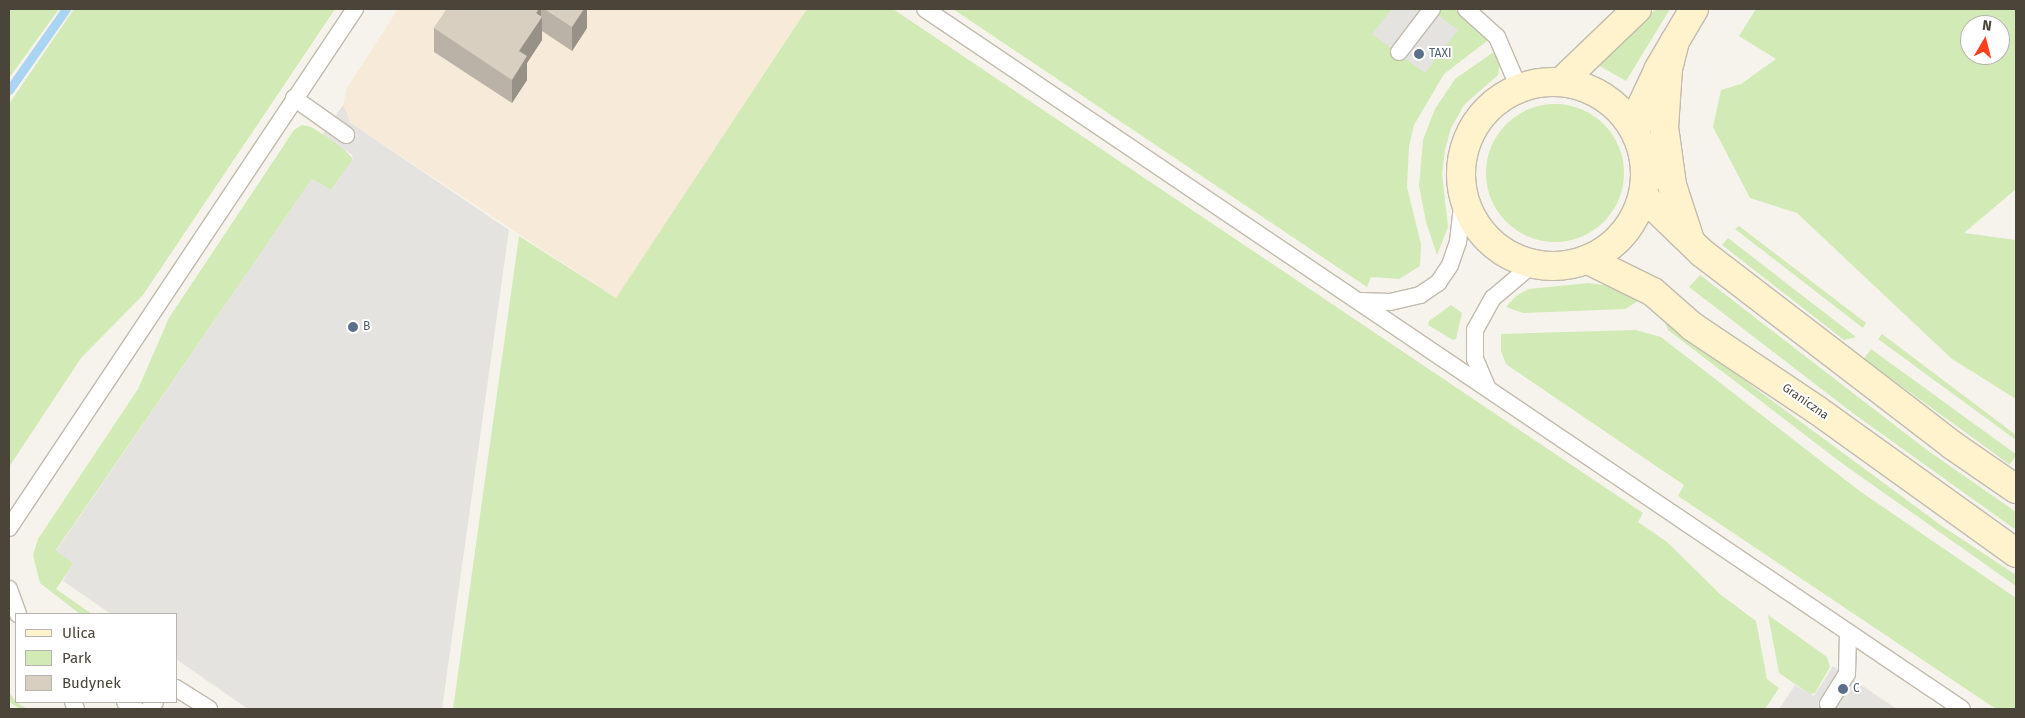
<!DOCTYPE html>
<style>
body{margin:0}
#map{position:relative;width:2025px;height:718px;overflow:hidden;background:#f6f3ec;font-family:"Fira Sans",sans-serif}
div>[style]{position:absolute}
[style*='--x']{left:calc(var(--x)*1px);top:calc(var(--y)*1px);width:calc(var(--w)*1px);rotate:calc(var(--a)*1deg)}
.commercial>*{inset:0;background:#f7ead8}
.green>*{inset:0;background:#d2eab5;transform-origin:0 0}
.round{border-radius:50%}
.parking>*{inset:0;background:#e5e3e0}
.stream>*{height:9px;margin:-4.5px;padding:0 4.5px;transform-origin:4.5px;border-radius:4.5px;background:#a9d4f2}
.roads{filter:drop-shadow(1px 0 #c2bbae) drop-shadow(-1px 0 #c2bbae) drop-shadow(0 1px #c2bbae) drop-shadow(0 -1px #c2bbae)}
.service>*{height:16px;margin:-8px;padding:0 8px;transform-origin:8px;border-radius:8px;background:#fff}
.secondary>*{height:28px;margin:-14px;padding:0 14px;transform-origin:14px;border-radius:14px;background:#fff3cd}
.secondary>.ring{margin:-14px;padding:0;box-sizing:content-box;background:none;border:28px solid #fff3cd;border-radius:50%}
.wall>*{inset:0;background:#bab2a6}
.shaded-wall>*{inset:0;background:#979187}
.building>*{inset:0;background:#d8cfc1}
.dots>*{width:14px;height:14px;translate:-50% -50%;box-sizing:border-box;border:2px solid #fff;border-radius:50%}
span{translate:-50% -50%;white-space:nowrap;text-align:center;line-height:1.15;-webkit-text-stroke:4px #fff;paint-order:stroke}
.service-label{font-size:12px;color:#4e5e75}
.left{translate:0 -50%;text-align:left}
.street-label{font-size:12px;color:#4b4439}
.frame{position:absolute;inset:0;border:10px solid #4b4439;pointer-events:none}
.legend{position:absolute;left:15px;top:613px;width:162px;height:90px;box-sizing:border-box;background:#fff;border:1px solid #b7b4b0;margin:0;padding:6px 9px;list-style:none;font-size:15px;color:#4b4439}
.legend li{display:flex;align-items:center;gap:10px;height:25px}
.legend b{width:25px;border:1px solid #b7b4b0}
.north{position:absolute;left:1960px;top:15px;width:50px;height:50px;box-sizing:border-box;background:#fff;border:1px solid #b7b4b0;border-radius:50%;rotate:8deg;font-size:14px;font-weight:700;line-height:20px;text-align:center;color:#4b4439}
.north::after{content:'';display:block;margin:auto;width:18px;height:22px;background:#fc3f1d;clip-path:polygon(50% 0,100% 100%,50% 72%,0 100%)}
</style>
<div id="map">
<div class="commercial">
<i style="clip-path:polygon(398px 9px,807px 9px,616px 298px,351px 123px,343px 105px,347px 88px)"></i>
</div>
<div class="green">
<i style="clip-path:polygon(9px 9px,59px 9px,9px 78px)"></i>
<i style="clip-path:polygon(74px 9px,335px 9px,143px 295px,81px 358px,9px 467px,9px 104px)"></i>
<i style="clip-path:polygon(807px 9px,893px 9px,1643px 513px,1638px 522px,1667px 542px,1721px 595px,1756px 621px,1767px 679px,1779px 688px,1765px 709px,453px 709px,519px 236px,616px 298px)"></i>
<i style="clip-path:polygon(953px 9px,1454px 9px,1475px 24px,1487px 41px,1444px 74px,1414px 125px,1409px 146px,1407px 187px,1421px 244px,1420px 266px,1399px 279px,1371px 277px,1367px 287px)"></i>
<i style="clip-path:polygon(1656px 9px,1670px 9px,1626px 81px,1596px 64px)"></i>
<i style="clip-path:polygon(evenodd,1756px 9px,2016px 9px,2016px 189px,1964px 233px,2016px 240px,2016px 399px,1952px 359px,1797px 213px,1750px 198px,1713px 127px,1721px 90px,1741px 84px,1776px 59px,1739px 36px,1756px 9px,1970px 25px,2000px 25px,2000px 55px,1970px 55px,1970px 25px)"></i>
<i style="clip-path:polygon(1495px 51px,1500px 62px,1498px 75px,1464px 105px,1451px 128px,1445px 150px,1442px 174px,1448px 227px,1437px 255px,1426px 222px,1419px 186px,1423px 140px,1435px 109px,1455px 79px)"></i>
<i class="round" style="left:1486px;top:104px;width:138px;height:138px"></i>
<i style="clip-path:polygon(302px 125px,311px 127px,339px 144px,353px 159px,331px 190px,312px 179px,56px 550px,74px 563px,56px 589px,92px 614px,80px 614px,40px 583px,33px 555px,38px 539px,138px 389px,169px 318px,294px 130px)"></i>
<i style="clip-path:polygon(1739px 226px,1866px 323px,1863px 328px,1735px 229px)"></i>
<i style="clip-path:polygon(1728px 238px,1737px 245px,1856px 337px,1844px 340px,1722px 245px)"></i>
<i style="clip-path:polygon(1700px 275px,1927px 450px,2016px 512px,2016px 530px,1854px 414px,1689px 287px)"></i>
<i style="clip-path:polygon(1589px 283px,1618px 287px,1638px 301px,1625px 309px,1523px 313px,1506px 307px,1516px 296px,1529px 289px)"></i>
<i style="clip-path:polygon(1451px 305px,1462px 313px,1456px 339px,1453px 340px,1428px 325px,1429px 321px)"></i>
<i style="clip-path:polygon(1664px 321px,1942px 526px,2016px 575px,2016px 586px,1843px 464px,1668px 330px)"></i>
<i style="clip-path:polygon(1636px 330px,1661px 337px,1861px 492px,2016px 598px,2016px 709px,1996px 709px,1678px 496px,1684px 485px,1513px 369px,1506px 364px,1501px 351px,1501px 334px)"></i>
<i style="clip-path:polygon(1882px 334px,2016px 435px,2016px 440px,1878px 339px)"></i>
<i style="left:1871px;top:349px;width:180px;height:12px;rotate:36deg"></i>
<i style="clip-path:polygon(1768px 615px,1827px 657px,1830px 667px,1815px 693px,1810px 694px,1779px 673px)"></i>
<i style="clip-path:polygon(9px 692px,16px 702px,27px 709px,20px 709px,9px 702px)"></i>
</div>
<div class="parking">
<i style="clip-path:polygon(1392px 9px,1430px 9px,1458px 30px,1425px 73px,1372px 34px)"></i>
<i style="clip-path:polygon(343px 105px,351px 123px,509px 230px,442px 709px,248px 709px,176px 659px,176px 614px,111px 614px,63px 581px,73px 563px,56px 551px,312px 179px,331px 190px,353px 159px,352px 155px,323px 134px)"></i>
<i style="clip-path:polygon(1833px 666px,1897px 709px,1779px 709px,1795px 685px,1814px 696px)"></i>
</div>
<div class="stream">
<i style="--x:9;--y:90;--w:99;--a:-54.9"></i>
</div>
<div class="roads">
<div class="service">
<i style="--x:925;--y:9;--w:1251;--a:34.02"></i>
<i style="--x:1466;--y:9;--w:42;--a:42.1"></i>
<i style="--x:1497;--y:37;--w:56;--a:66.7"></i>
<i style="--x:1399;--y:52;--w:54;--a:-52.5"></i>
<i style="--x:294;--y:98;--w:64;--a:35.4"></i>
<i style="--x:1359;--y:301;--w:31;--a:2"></i>
<i style="--x:1390;--y:302;--w:31;--a:-13"></i>
<i style="--x:1420;--y:295;--w:22;--a:-34"></i>
<i style="--x:1438;--y:283;--w:22;--a:-56"></i>
<i style="--x:1450;--y:265;--w:24;--a:-71"></i>
<i style="--x:1458;--y:242;--w:45;--a:-83.7"></i>
<i style="--x:1487;--y:387;--w:30;--a:-113"></i>
<i style="--x:1475;--y:359;--w:29;--a:-90"></i>
<i style="--x:1475;--y:330;--w:37;--a:-61"></i>
<i style="--x:1493;--y:298;--w:52;--a:-40.4"></i>
<i style="--x:9;--y:528;--w:624;--a:-56.31"></i>
<i style="--x:9;--y:589;--w:27;--a:70"></i>
<i style="--x:176;--y:688;--w:39;--a:32"></i>
<i style="--x:73;--y:702;--w:8;--a:67"></i>
<i style="--x:125;--y:702;--w:13;--a:32"></i>
<i style="--x:1828;--y:704;--w:36;--a:-58"></i>
<i style="--x:1847;--y:674;--w:42;--a:-88.6"></i>
<i style="--x:149;--y:709;--w:9;--a:-49"></i>
</div>
<div class="secondary">
<i style="--x:1675;--y:41;--w:29;--a:104"></i>
<i style="--x:1668;--y:69;--w:58;--a:93.9"></i>
<i style="--x:1664;--y:127;--w:59;--a:82.1"></i>
<i style="--x:1672;--y:185;--w:55;--a:71.9"></i>
<i style="--x:1562;--y:81;--w:104;--a:-43.8"></i>
<i class="ring" style="left:1461px;top:82px;width:156px;height:156px"></i>
<i style="--x:1636;--y:129;--w:25;--a:-76"></i>
<i style="--x:1642;--y:105;--w:38;--a:-65"></i>
<i style="--x:1658;--y:70;--w:71;--a:-59.5"></i>
<i style="--x:1643;--y:196;--w:82;--a:44"></i>
<i style="--x:1702;--y:253;--w:315;--a:37.5"></i>
<i style="--x:1952;--y:445;--w:78;--a:34.5"></i>
<i style="--x:1588;--y:260;--w:72;--a:26.2"></i>
<i style="--x:1653;--y:292;--w:53;--a:41.2"></i>
<i style="--x:1693;--y:327;--w:149;--a:33.8"></i>
<i style="--x:1817;--y:410;--w:245;--a:35.7"></i>
</div>
</div>
<div class="wall">
<i style="clip-path:polygon(447px 9px,588px 9px,587px 10px,587px 28px,572px 51px,542px 31px,542px 40px,527px 63px,527px 80px,512px 103px,434px 52px,434px 28px)"></i>
</div>
<div class="shaded-wall">
<i style="clip-path:polygon(539px 9px,541px 9px,541px 18px,542px 17px,542px 40px,527px 63px,527px 80px,512px 103px,512px 80px,519px 51px,536px 13px)"></i>
<i style="clip-path:polygon(579px 9px,588px 9px,587px 10px,587px 28px,572px 51px,572px 27px)"></i>
</div>
<div class="building">
<i style="clip-path:polygon(447px 9px,539px 9px,536px 13px,542px 17px,519px 51px,527px 56px,512px 80px,434px 28px)"></i>
<i style="clip-path:polygon(544px 9px,584px 9px,572px 27px)"></i>
</div>
<div class="dots">
<i style="left:1419px;top:54px;background:#5c6f8a"></i>
<i style="left:353px;top:327px;background:#5c6f8a"></i>
<i style="left:1843px;top:689px;background:#5c6f8a"></i>
</div>
<div class="service-label">
<span class="left" style="left:1429px;top:54px">TAXI</span>
<span class="left" style="left:363px;top:327px">B</span>
<span class="left" style="left:1853px;top:689px">C</span>
</div>
<div class="street-label">
<span style="left:1805px;top:402px;rotate:35deg">Graniczna</span>
</div>
<div class="frame"></div>
<ul class="legend">
<li><b style="height:6px;background:#fff3cd"></b>Ulica</li>
<li><b style="height:14px;background:#d2eab5"></b>Park</li>
<li><b style="height:14px;background:#d8cfc1"></b>Budynek</li>
</ul>
<div class="north">N</div>
</div>
